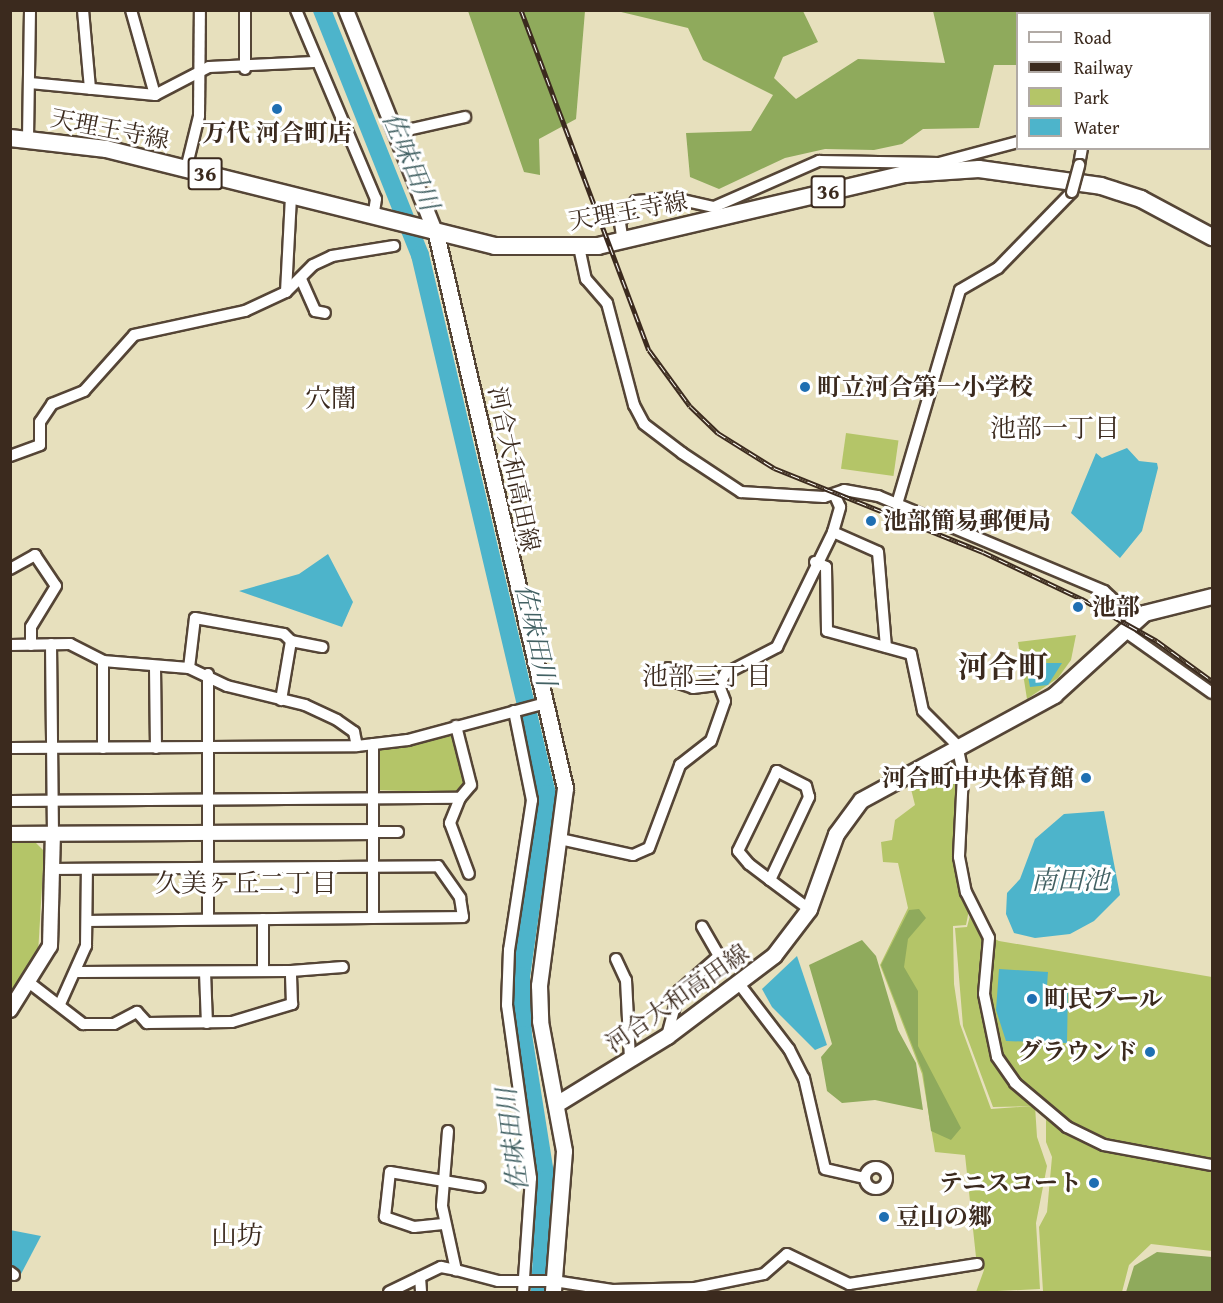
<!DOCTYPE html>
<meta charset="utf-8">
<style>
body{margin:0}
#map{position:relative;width:1223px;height:1303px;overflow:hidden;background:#e7e0bd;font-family:"Gentium Book Plus","Noto Serif JP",serif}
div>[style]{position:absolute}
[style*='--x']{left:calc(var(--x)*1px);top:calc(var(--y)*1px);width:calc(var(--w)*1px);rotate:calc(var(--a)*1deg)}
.green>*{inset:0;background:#b4c568;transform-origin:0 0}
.forest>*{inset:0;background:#8faa5c}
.water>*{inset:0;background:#4db4cb}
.river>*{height:18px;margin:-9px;padding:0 9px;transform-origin:9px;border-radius:9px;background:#4db4cb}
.roads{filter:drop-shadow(2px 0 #554536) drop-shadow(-2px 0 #554536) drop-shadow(0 2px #554536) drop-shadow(0 -2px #554536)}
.minor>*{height:10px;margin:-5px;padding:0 5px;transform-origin:5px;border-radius:5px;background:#fff}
.minor>.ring{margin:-5px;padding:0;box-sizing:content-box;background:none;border:10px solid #fff;border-radius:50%}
.tertiary>*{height:14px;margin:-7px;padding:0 7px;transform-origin:7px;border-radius:7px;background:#fff}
.secondary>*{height:15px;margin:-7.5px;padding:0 7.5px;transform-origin:7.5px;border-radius:7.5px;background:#fff}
.primary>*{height:16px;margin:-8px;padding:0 8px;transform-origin:8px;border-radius:8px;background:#fff}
.rail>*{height:5px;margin-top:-2.5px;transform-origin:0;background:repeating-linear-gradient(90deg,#fff 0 9px,#3b2a1e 0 18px);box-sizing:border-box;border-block:2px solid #3b2a1e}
.bridges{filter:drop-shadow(2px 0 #554536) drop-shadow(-2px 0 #554536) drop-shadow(0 2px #554536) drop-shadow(0 -2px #554536)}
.minor-bridge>*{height:10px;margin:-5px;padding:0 5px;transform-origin:5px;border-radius:5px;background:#fff}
.dots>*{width:16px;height:16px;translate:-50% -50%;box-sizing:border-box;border:3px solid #fff;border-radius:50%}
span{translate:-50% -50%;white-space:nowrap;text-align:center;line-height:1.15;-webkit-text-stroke:6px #fff;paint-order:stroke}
.shield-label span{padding:2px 4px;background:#fff;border:2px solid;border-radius:4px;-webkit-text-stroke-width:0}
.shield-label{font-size:22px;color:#3b2a1e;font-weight:700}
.street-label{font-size:24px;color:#3b2a1e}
.poi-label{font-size:24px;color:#3b2a1e;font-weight:700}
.left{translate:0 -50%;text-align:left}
.right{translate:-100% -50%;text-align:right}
.water-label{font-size:26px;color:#426163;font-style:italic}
.neighbourhood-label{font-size:26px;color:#3b2a1e}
.district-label{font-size:30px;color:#3b2a1e;font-weight:700}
.frame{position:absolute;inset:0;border:12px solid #3b2a1e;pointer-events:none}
.legend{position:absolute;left:1016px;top:12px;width:195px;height:138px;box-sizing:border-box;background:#fff;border:2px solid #b1aaa5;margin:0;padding:8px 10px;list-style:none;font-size:18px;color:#3b2a1e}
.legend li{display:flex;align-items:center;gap:12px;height:30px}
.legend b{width:30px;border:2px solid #b1aaa5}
</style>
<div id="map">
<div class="green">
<i style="left:846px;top:433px;width:53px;height:36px;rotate:8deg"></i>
<i style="clip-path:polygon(1076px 635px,1071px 660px,1058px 678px,1027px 699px,1018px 642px)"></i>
<i style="clip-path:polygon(448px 732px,454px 736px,466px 787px,457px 793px,378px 790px,377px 750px)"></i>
<i style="clip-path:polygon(941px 759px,959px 767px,954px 848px,960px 888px,969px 910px,966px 925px,953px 926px,954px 984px,960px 1024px,991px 1109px,1034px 1106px,993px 1107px,963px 1026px,955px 928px,967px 927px,971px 912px,985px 934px,999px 941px,1212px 977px,1212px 1251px,1151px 1244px,1129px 1265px,1122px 1292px,1015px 1292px,1043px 1291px,1039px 1227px,1047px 1212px,1052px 1157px,1046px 1142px,1046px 1114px,1035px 1106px,1037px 1137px,1047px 1166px,1036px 1223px,1040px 1289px,976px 1292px,984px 1270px,976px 1257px,965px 1155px,935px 1152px,922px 1074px,880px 965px,908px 908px,898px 863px,883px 862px,881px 842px,892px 840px,895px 820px,915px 805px,908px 777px)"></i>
<i style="clip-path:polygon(11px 843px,36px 843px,44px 851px,38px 954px,11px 995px)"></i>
</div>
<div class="forest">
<i style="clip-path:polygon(468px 11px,585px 11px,576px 119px,539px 139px,540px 175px,524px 172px)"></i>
<i style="clip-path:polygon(617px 11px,803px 11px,818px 42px,783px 57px,774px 78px,796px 99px,858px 59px,945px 63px,933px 11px,1089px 11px,1018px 14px,1017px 65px,994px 65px,979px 128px,923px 129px,902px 144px,874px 150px,825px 149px,785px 158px,719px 189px,690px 177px,686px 133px,751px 131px,773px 95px,703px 60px,688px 28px)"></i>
<i style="clip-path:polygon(919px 909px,926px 918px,908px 939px,904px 967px,918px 991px,918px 1046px,961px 1128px,951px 1140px,931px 1131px,923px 1073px,881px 965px,909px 910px)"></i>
<i style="clip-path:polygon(862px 940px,876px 956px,898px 1030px,916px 1063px,923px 1110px,875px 1100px,842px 1103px,827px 1091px,821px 1057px,832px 1044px,809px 965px)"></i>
<i style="clip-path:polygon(1157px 1252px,1212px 1257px,1212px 1292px,1126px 1292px,1134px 1266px)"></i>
</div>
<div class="water">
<i style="clip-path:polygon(1127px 448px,1139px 461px,1157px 463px,1158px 468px,1142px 531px,1120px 558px,1071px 513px,1096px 453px,1102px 458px)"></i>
<i style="clip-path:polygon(328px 554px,353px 602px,342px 627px,239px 591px,299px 574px)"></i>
<i style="clip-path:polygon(1041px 663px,1062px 663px,1048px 685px,1030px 687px,1027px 671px)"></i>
<i style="clip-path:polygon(1104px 811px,1120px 895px,1094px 921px,1070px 934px,1035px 938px,1014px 933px,1006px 914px,1007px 893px,1020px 879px,1035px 839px,1064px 814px)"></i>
<i style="clip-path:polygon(797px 956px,827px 1045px,815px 1050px,772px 1007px,762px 989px)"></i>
<i style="clip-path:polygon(999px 969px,1048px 972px,1047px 986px,1068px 988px,1067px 1043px,1006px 1041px,996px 1010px)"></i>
<i style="clip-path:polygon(10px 1230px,41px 1236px,21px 1274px,11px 1265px)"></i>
</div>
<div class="river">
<i style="--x:322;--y:10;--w:264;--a:68.2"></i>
<i style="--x:420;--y:255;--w:554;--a:76.74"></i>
<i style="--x:547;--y:794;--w:184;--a:98.1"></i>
<i style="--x:521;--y:976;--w:59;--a:88.1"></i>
<i style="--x:523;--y:1035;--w:147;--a:81"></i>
<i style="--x:546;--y:1180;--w:112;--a:93.1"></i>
</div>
<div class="roads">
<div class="minor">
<i style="--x:83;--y:10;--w:79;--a:84.9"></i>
<i style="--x:131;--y:10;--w:88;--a:74.2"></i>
<i style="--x:245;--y:10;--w:59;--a:90"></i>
<i style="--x:296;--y:10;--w:205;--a:67.1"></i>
<i style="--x:376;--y:199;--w:18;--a:99"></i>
<i style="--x:1115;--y:14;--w:4;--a:-76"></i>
<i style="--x:30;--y:83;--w:126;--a:5.5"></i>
<i style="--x:155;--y:95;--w:61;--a:-27.4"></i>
<i style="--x:209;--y:67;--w:105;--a:-2.7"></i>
<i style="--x:394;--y:133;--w:73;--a:-12.7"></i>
<i style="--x:28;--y:138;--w:128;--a:-89.1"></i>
<i style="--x:1079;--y:165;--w:17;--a:-80"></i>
<i style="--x:186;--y:169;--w:55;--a:-76.2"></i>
<i style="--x:199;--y:116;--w:106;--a:-89.5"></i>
<i style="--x:623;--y:242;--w:20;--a:-99"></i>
<i style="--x:620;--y:222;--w:26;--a:-53"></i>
<i style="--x:636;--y:201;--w:37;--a:-5"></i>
<i style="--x:673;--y:198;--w:42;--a:12.4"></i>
<i style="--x:714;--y:207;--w:115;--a:-23.7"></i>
<i style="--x:819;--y:161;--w:120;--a:1"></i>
<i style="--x:939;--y:163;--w:82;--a:-14.9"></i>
<i style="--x:579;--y:247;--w:33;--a:78"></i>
<i style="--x:586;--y:279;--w:32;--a:49"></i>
<i style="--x:607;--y:303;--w:106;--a:75.2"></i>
<i style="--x:634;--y:405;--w:21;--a:62"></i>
<i style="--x:644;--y:424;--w:48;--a:37.3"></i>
<i style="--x:682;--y:453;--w:71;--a:33.5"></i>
<i style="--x:741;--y:492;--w:83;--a:3.4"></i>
<i style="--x:824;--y:497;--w:21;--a:-19"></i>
<i style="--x:844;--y:490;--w:35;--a:10"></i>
<i style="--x:878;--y:496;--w:245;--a:22.8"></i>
<i style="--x:1104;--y:591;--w:41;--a:43"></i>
<i style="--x:301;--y:279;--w:35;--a:66"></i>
<i style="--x:315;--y:311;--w:10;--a:11"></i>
<i style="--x:286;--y:292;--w:96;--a:-87"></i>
<i style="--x:10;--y:456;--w:32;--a:-20"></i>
<i style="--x:40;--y:445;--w:23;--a:-90"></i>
<i style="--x:40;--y:422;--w:22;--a:-56"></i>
<i style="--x:52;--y:404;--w:35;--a:-22"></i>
<i style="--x:84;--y:391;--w:75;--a:-48.2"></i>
<i style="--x:134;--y:335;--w:114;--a:-12.2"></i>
<i style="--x:245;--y:311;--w:45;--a:-24.9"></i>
<i style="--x:286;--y:292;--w:38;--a:-45"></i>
<i style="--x:313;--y:265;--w:21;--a:-25"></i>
<i style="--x:332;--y:256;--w:63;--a:-9.2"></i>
<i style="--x:897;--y:504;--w:223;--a:-73.6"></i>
<i style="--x:960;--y:290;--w:44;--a:-30.1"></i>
<i style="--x:998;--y:268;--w:106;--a:-45.8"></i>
<i style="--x:833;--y:532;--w:49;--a:24"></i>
<i style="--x:878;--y:552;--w:95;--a:85.2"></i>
<i style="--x:815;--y:562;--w:12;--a:24"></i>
<i style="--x:826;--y:567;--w:64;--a:89.1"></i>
<i style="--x:827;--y:631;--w:87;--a:15.3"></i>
<i style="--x:911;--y:654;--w:58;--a:78.1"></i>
<i style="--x:923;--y:711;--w:48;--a:45"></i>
<i style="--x:957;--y:745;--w:30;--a:78"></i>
<i style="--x:963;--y:774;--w:83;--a:92.8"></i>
<i style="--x:959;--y:857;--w:36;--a:79"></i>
<i style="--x:966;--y:892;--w:51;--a:63.4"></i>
<i style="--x:989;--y:938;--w:56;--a:95.1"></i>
<i style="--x:984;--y:994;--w:64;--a:78.3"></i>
<i style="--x:997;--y:1057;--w:32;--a:55"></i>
<i style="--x:1015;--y:1083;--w:68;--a:40.2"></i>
<i style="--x:1067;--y:1127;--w:41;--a:25.9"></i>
<i style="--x:1104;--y:1145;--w:110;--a:10.5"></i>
<i style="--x:10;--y:569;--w:29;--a:-29"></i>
<i style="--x:35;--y:555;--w:37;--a:56"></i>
<i style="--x:56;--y:586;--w:48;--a:121.4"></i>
<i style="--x:31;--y:627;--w:18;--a:90"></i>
<i style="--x:1123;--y:630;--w:109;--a:35.3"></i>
<i style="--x:291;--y:641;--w:32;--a:11"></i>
<i style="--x:51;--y:644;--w:189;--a:89.4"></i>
<i style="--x:10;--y:645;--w:60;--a:-1"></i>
<i style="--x:70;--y:644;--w:37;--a:27"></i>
<i style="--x:103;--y:661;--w:86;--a:4.7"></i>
<i style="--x:189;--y:668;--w:42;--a:25.3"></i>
<i style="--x:227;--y:686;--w:80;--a:13.7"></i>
<i style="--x:305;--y:705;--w:35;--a:25"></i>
<i style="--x:337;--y:720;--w:21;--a:35"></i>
<i style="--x:354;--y:732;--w:14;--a:78"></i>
<i style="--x:155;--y:667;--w:81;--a:89.3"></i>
<i style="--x:189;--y:668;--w:50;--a:-83.2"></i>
<i style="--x:195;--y:618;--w:90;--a:10.2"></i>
<i style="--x:284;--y:634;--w:10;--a:45"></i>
<i style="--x:291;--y:641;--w:60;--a:99.6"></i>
<i style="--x:668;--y:668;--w:16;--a:60"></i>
<i style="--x:676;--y:682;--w:18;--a:19"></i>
<i style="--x:693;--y:688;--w:26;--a:-7"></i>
<i style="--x:208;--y:674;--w:245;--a:90"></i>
<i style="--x:514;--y:711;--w:91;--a:78.6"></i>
<i style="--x:532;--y:800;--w:152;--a:98.7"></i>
<i style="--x:509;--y:950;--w:55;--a:92.1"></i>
<i style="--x:507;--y:1005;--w:175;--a:82.1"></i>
<i style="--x:531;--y:1178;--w:114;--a:94"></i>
<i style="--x:373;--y:744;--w:174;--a:90"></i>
<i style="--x:10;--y:748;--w:347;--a:-0.3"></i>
<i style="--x:357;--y:746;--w:51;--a:-6.7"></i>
<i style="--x:408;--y:740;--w:143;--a:-15"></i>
<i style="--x:103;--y:748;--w:87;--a:-90"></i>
<i style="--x:460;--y:798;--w:27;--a:112"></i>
<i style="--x:450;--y:823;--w:54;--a:69.6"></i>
<i style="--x:10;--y:801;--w:450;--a:-0.4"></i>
<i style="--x:460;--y:798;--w:17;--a:-50"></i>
<i style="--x:471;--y:785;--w:61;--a:-104.3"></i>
<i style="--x:373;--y:832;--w:25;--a:0"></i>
<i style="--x:560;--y:839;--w:75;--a:12.4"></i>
<i style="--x:633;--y:855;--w:17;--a:-24"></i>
<i style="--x:649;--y:848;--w:89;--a:-69.5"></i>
<i style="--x:680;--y:765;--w:39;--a:-38"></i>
<i style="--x:711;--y:741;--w:42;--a:-70.7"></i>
<i style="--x:725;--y:701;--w:17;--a:-111"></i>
<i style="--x:719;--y:685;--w:13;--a:-61"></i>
<i style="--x:725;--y:674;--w:59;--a:-27.4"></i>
<i style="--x:777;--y:647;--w:128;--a:-64"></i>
<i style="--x:833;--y:532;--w:26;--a:-74"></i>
<i style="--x:840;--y:507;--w:12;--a:-114"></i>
<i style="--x:53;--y:869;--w:385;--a:-0.4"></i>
<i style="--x:438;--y:866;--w:39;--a:55"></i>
<i style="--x:460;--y:898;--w:19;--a:81"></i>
<i style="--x:463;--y:917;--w:374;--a:179.4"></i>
<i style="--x:770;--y:880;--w:92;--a:-64.8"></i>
<i style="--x:809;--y:797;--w:11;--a:-105"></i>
<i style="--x:806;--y:786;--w:33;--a:-153"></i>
<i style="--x:777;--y:771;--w:89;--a:116"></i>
<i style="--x:738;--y:851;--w:17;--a:50"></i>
<i style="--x:749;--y:864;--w:26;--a:37"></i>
<i style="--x:770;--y:880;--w:49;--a:36.6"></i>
<i style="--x:263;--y:919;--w:52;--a:90"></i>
<i style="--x:719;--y:956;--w:16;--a:14"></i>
<i style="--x:616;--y:959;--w:23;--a:65"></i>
<i style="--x:626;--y:980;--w:80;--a:87.1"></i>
<i style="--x:291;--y:971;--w:52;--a:-4.4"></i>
<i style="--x:205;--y:972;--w:51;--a:87.8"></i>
<i style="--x:31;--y:984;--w:66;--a:37.6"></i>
<i style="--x:83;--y:1024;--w:31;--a:0"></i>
<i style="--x:114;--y:1024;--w:26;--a:-28"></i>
<i style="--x:137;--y:1012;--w:15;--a:48"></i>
<i style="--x:147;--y:1023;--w:85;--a:-0.7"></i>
<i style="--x:232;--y:1022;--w:63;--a:-16.7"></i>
<i style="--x:292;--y:1004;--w:33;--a:-92"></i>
<i style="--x:291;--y:971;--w:213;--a:179.7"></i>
<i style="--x:740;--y:985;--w:81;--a:52.6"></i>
<i style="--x:789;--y:1049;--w:33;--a:63"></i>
<i style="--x:804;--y:1078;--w:93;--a:77"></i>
<i style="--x:825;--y:1169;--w:41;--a:12.7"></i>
<i style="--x:60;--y:1004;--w:64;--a:-65.9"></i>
<i style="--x:86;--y:946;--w:77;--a:-89.3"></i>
<i style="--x:667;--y:1036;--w:47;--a:-75.1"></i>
<i style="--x:679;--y:991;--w:53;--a:-41.2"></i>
<i style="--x:719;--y:956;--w:34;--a:-120"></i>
<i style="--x:448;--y:1131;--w:75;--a:94.6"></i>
<i style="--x:442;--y:1206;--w:66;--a:77.7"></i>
<i style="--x:456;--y:1270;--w:43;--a:14.7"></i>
<i style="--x:498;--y:1281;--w:56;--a:0"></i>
<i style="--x:554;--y:1281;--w:59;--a:8.8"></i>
<i style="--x:612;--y:1290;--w:83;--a:-1.4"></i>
<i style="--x:695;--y:1288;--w:70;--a:-11.5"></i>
<i style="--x:764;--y:1274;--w:30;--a:-41"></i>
<i style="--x:787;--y:1254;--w:69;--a:25.8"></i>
<i style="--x:849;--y:1284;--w:130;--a:-8.9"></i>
<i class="ring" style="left:865px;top:1167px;width:12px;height:12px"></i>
<i style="--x:443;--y:1224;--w:29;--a:174"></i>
<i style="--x:414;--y:1227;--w:31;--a:-161"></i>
<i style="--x:385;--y:1217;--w:45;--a:-83.7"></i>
<i style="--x:390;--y:1172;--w:91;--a:9.5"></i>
<i style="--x:10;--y:1272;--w:5;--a:37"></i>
<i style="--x:420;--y:1277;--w:15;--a:86"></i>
<i style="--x:389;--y:1292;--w:58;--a:-25.7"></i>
<i style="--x:441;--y:1267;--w:15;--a:11"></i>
</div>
<div class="tertiary">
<i style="--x:346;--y:10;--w:241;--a:68.1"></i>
<i style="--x:10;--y:834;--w:363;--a:-0.3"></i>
<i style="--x:10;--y:1010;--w:75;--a:-58"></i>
<i style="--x:50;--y:946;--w:113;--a:-88.5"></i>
</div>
<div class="secondary">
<i style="--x:436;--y:234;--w:569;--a:76.89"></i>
<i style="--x:565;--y:788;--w:199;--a:97.5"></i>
<i style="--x:539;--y:985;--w:36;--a:88"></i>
<i style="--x:540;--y:1021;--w:132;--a:79.5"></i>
<i style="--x:564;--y:1151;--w:141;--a:94.5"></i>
<i style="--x:558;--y:1103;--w:128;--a:-31.6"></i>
<i style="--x:667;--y:1036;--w:134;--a:-37.1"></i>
<i style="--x:774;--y:955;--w:58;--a:-52.7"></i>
<i style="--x:809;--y:909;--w:80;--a:-70.2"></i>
<i style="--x:836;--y:834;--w:42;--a:-53.7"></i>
<i style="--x:861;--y:800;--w:220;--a:-28.5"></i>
<i style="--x:1054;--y:695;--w:122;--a:-42.3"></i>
<i style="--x:1144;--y:613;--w:70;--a:-14"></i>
</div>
<div class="primary">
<i style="--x:10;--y:138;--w:97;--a:6.5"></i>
<i style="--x:106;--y:149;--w:401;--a:14"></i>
<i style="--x:495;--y:246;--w:103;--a:0"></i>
<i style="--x:598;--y:246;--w:315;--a:-13.2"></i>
<i style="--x:905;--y:174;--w:74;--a:-3.9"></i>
<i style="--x:979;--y:169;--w:123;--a:7.9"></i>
<i style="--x:1101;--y:186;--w:42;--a:18"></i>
<i style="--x:1141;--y:199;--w:81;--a:28.2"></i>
</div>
</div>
<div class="rail">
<i style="--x:521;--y:10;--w:363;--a:69.4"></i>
<i style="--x:649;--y:350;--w:69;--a:53.8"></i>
<i style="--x:690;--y:406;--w:39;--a:44"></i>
<i style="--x:718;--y:433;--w:66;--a:32"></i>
<i style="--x:774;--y:468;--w:225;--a:21.9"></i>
<i style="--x:983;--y:552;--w:110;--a:25.4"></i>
<i style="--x:1082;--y:599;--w:86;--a:29.2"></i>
<i style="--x:1157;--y:641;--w:68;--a:36"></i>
</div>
<div class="bridges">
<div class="minor-bridge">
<i style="--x:1072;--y:192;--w:28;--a:-75"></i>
</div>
</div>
<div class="dots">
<i style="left:277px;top:109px;background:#1f6fb2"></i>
<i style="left:805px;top:387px;background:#1f6fb2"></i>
<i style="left:871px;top:521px;background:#1f6fb2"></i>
<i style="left:1078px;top:607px;background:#1f6fb2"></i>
<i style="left:1086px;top:778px;background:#1f6fb2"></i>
<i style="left:1032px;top:999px;background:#1f6fb2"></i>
<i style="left:1150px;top:1052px;background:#1f6fb2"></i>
<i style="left:1094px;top:1183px;background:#1f6fb2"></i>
<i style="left:884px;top:1217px;background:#1f6fb2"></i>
</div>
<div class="shield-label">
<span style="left:205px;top:174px">36</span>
<span style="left:828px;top:192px">36</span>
</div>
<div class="street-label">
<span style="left:110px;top:129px;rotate:11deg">天理王寺線</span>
<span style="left:628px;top:211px;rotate:-10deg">天理王寺線</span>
<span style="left:514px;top:469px;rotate:78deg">河合大和高田線</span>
<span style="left:677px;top:998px;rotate:-35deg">河合大和高田線</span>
</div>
<div class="poi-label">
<span style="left:277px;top:133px">万代 河合町店</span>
<span class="left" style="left:817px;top:387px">町立河合第一小学校</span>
<span class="left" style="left:883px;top:521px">池部簡易郵便局</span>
<span class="left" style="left:1092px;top:607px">池部</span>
<span class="right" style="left:1074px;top:778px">河合町中央体育館</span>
<span class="left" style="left:1044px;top:999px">町民プール</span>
<span class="right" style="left:1138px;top:1052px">グラウンド</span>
<span class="right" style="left:1082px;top:1183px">テニスコート</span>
<span class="left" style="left:896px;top:1217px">豆山の郷</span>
</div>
<div class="water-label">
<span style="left:411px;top:161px;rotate:67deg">佐味田川</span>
<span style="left:536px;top:635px;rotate:77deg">佐味田川</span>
<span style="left:1070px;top:880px">南田池</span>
<span style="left:512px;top:1140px;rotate:-97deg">佐味田川</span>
</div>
<div class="neighbourhood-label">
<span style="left:331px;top:398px">穴闇</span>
<span style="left:1055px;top:428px">池部一丁目</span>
<span style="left:707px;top:676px">池部三丁目</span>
<span style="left:246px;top:883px">久美ヶ丘二丁目</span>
<span style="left:237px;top:1235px">山坊</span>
</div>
<div class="district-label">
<span style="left:1003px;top:666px">河合町</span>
</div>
<div class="frame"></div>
<ul class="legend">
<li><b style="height:8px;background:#fff"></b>Road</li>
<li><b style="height:8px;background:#3b2a1e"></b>Railway</li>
<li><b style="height:16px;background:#b4c568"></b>Park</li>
<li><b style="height:16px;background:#4db4cb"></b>Water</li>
</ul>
</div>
